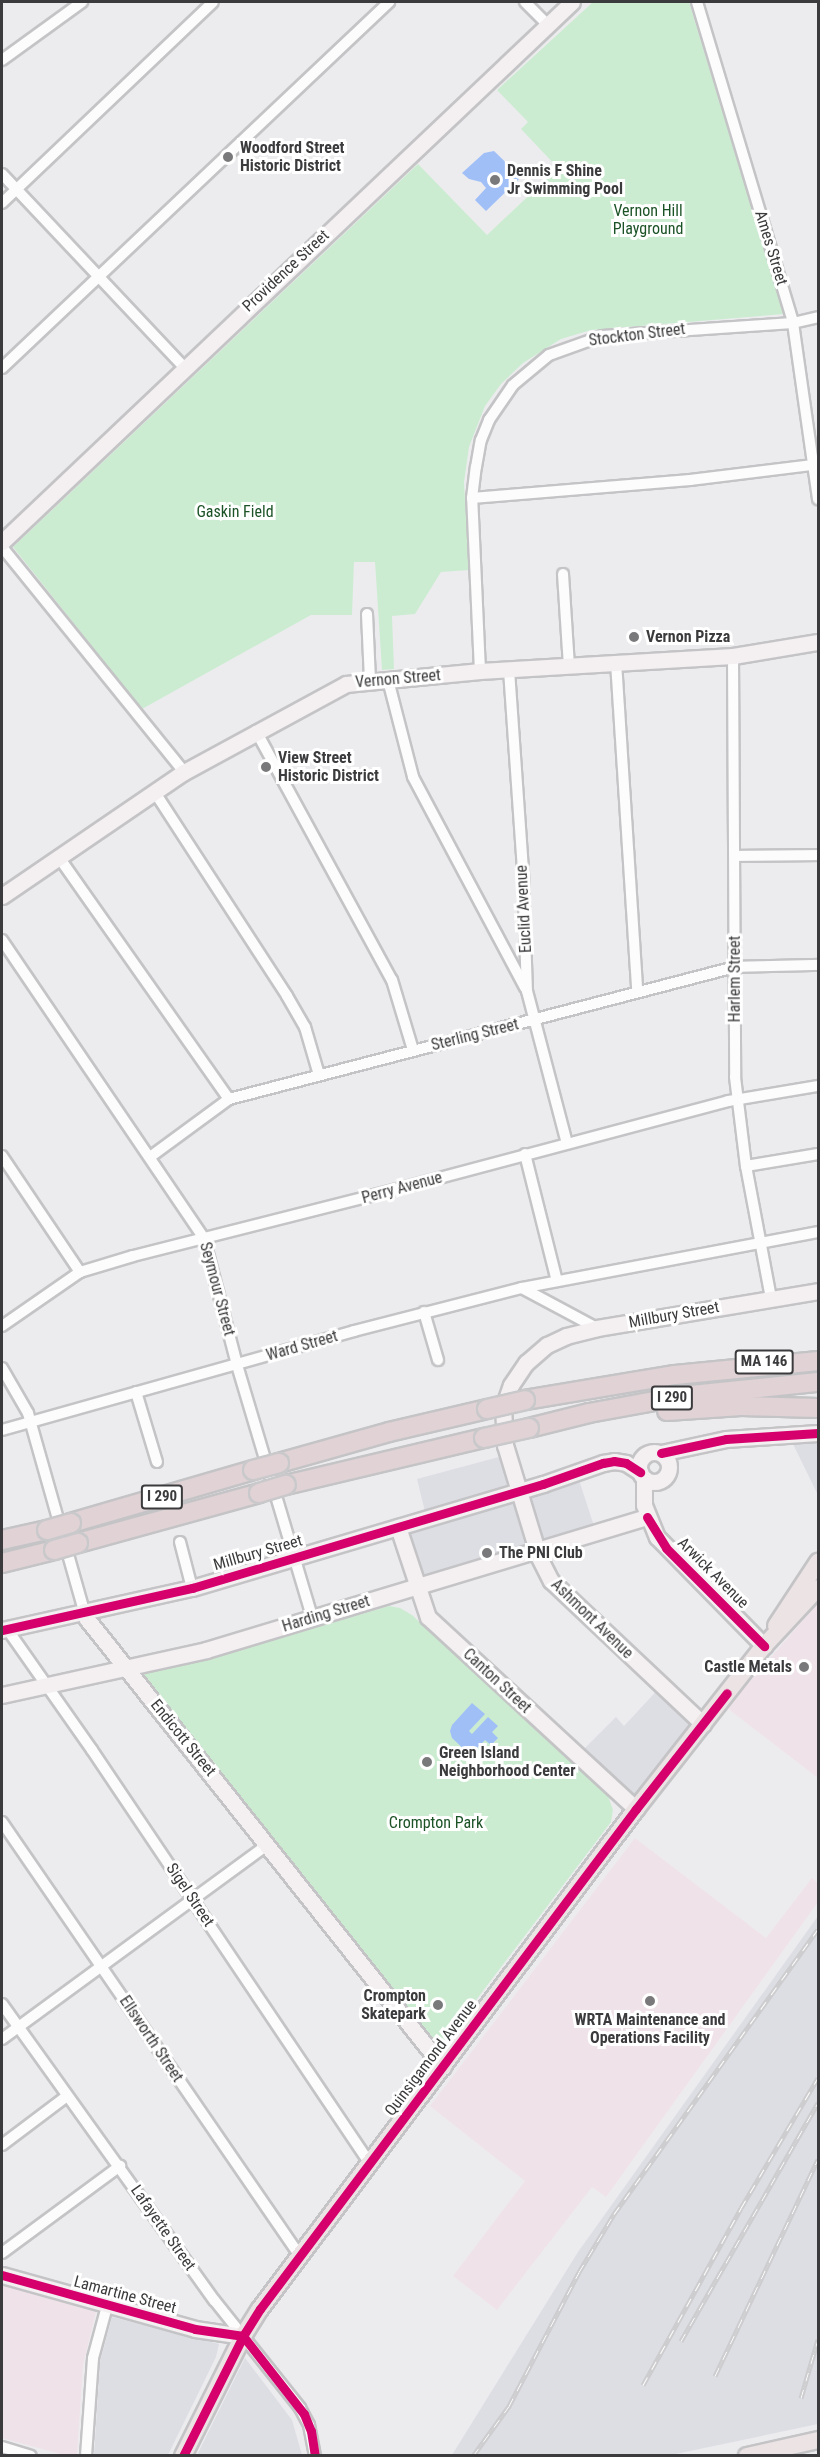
<!DOCTYPE html>
<style>
body{margin:0}
#map{position:relative;width:820px;height:2457px;overflow:hidden;background:#ececef;font-family:"Roboto Condensed",sans-serif}
div>[style]{position:absolute}
[style*='--x']{left:calc(var(--x)*1px);top:calc(var(--y)*1px);width:calc(var(--w)*1px);rotate:calc(var(--a)*1deg)}
.built>*{inset:0;background:#dddee4}
.industrial>*{inset:0;background:#f0e2e9}
.green>*{inset:0;background:#ccecd1}
.water>*{inset:0;background:#a0bff7}
.roads{filter:drop-shadow(2px 0 #c4c4c6) drop-shadow(-2px 0 #c4c4c6) drop-shadow(0 2px #c4c4c6) drop-shadow(0 -2px #c4c4c6)}
.street>*{height:10px;margin:-5px;padding:0 5px;transform-origin:5px;border-radius:5px;background:#fcfcfd}
.secondary>*{height:15px;margin:-7.5px;padding:0 7.5px;transform-origin:7.5px;border-radius:7.5px;background:#f4eff1}
.secondary>.ring{margin:-7.5px;padding:0;box-sizing:content-box;background:none;border:15px solid #f4eff1;border-radius:50%}
.primary>*{height:16px;margin:-8px;padding:0 8px;transform-origin:8px;border-radius:8px;background:#ece3e4}
.highway>*{height:18px;margin:-9px;padding:0 9px;transform-origin:9px;border-radius:9px;background:#e1d2d5}
.rail>*{height:5px;margin-top:-2.5px;transform-origin:0;background:repeating-linear-gradient(90deg,#fff 0 9px,#cdcdcf 0 18px);box-sizing:border-box;border-block:2px solid #cdcdcf}
.bridges{filter:drop-shadow(2px 0 #c9c9cb) drop-shadow(-2px 0 #c9c9cb) drop-shadow(0 2px #c9c9cb) drop-shadow(0 -2px #c9c9cb)}
.highway-bridge>*{height:18px;margin:-9px;padding:0 9px;transform-origin:9px;border-radius:9px;background:#e1d2d5}
.cycleway>*{height:9px;margin:-4.5px;padding:0 4.5px;transform-origin:4.5px;border-radius:4.5px;background:#d6006c}
.dots>*{width:16px;height:16px;translate:-50% -50%;box-sizing:border-box;border:3px solid #fff;border-radius:50%}
span{translate:-50% -50%;white-space:nowrap;text-align:center;line-height:1.15;-webkit-text-stroke:6px #fff;paint-order:stroke}
.shield-label span{padding:2px 4px;background:#fff;border:2px solid;border-radius:4px;-webkit-text-stroke-width:0}
.shield-label{font-size:15px;color:#3b3b3d;font-weight:700}
.poi-label{font-size:16px;color:#3b3b3d;font-weight:700}
.left{translate:0 -50%;text-align:left}
.right{translate:-100% -50%;text-align:right}
.park-label{font-size:16px;color:#1b5226}
.street-label{font-size:16px;color:#3b3b3d}
.frame{position:absolute;inset:0;border:3px solid #3b3b3d;pointer-events:none}
</style>
<div id="map">
<div class="built">
<i style="clip-path:polygon(818px 1438px,818px 1495px,791px 1440px)"></i>
<i style="clip-path:polygon(514px 1453px,529px 1492px,578px 1477px,597px 1535px,420px 1590px,402px 1528px,427px 1520px,417px 1479px)"></i>
<i style="clip-path:polygon(664px 1683px,700px 1716px,634px 1802px,581px 1752px,616px 1717px,624px 1726px)"></i>
<i style="clip-path:polygon(818px 1916px,818px 2424px,671px 2455px,452px 2455px,578px 2252px)"></i>
<i style="clip-path:polygon(112px 2317px,219px 2344px,216px 2357px,168px 2455px,94px 2455px,100px 2362px)"></i>
<i style="clip-path:polygon(245px 2358px,292px 2420px,302px 2455px,197px 2455px)"></i>
</div>
<div class="industrial">
<i style="clip-path:polygon(818px 1603px,818px 1778px,727px 1708px)"></i>
<i style="clip-path:polygon(635px 1838px,766px 1938px,812px 1878px,818px 1883px,818px 1902px,606px 2197px,592px 2187px,497px 2310px,453px 2276px,525px 2181px,430px 2106px)"></i>
<i style="clip-path:polygon(2px 2285px,96px 2312px,83px 2365px,77px 2455px,64px 2455px,2px 2438px)"></i>
</div>
<div class="green">
<i style="clip-path:polygon(593px 2px,689px 2px,784px 314px,591px 330px,561px 339px,523px 363px,501px 384px,485px 406px,469px 447px,464px 482px,469px 570px,441px 572px,415px 614px,392px 616px,394px 669px,382px 670px,375px 562px,354px 562px,352px 615px,311px 615px,142px 709px,13px 547px,418px 164px,487px 235px,558px 168px,521px 129px,528px 122px,497px 90px)"></i>
<i style="clip-path:polygon(389px 1606px,400px 1608px,412px 1615px,608px 1796px,613px 1810px,611px 1822px,439px 2049px,142px 1672px,222px 1655px)"></i>
</div>
<div class="water">
<i style="clip-path:polygon(494px 151px,521px 177px,486px 211px,475px 200px,486px 188px,481px 182px,469px 179px,462px 173px,484px 153px)"></i>
<i style="clip-path:polygon(472px 1703px,485px 1714px,469px 1731px,472px 1734px,488px 1717px,498px 1726px,492px 1732px,498px 1738px,491px 1745px,485px 1740px,470px 1755px,452px 1738px,450px 1731px,452px 1725px)"></i>
</div>
<div class="roads">
<div class="street">
<i style="--x:525;--y:2;--w:31;--a:45"></i>
<i style="--x:697;--y:2;--w:335;--a:73.3"></i>
<i style="--x:793;--y:323;--w:178;--a:81.9"></i>
<i style="--x:2;--y:60;--w:99;--a:-35.9"></i>
<i style="--x:2;--y:174;--w:265;--a:46.7"></i>
<i style="--x:2;--y:203;--w:291;--a:-43.6"></i>
<i style="--x:2;--y:368;--w:533;--a:-43.4"></i>
<i style="--x:472;--y:498;--w:219;--a:-4.7"></i>
<i style="--x:690;--y:480;--w:124;--a:-7"></i>
<i style="--x:2;--y:547;--w:289;--a:51"></i>
<i style="--x:563;--y:574;--w:92;--a:86.3"></i>
<i style="--x:367;--y:614;--w:66;--a:87.4"></i>
<i style="--x:733;--y:656;--w:421;--a:89.7"></i>
<i style="--x:735;--y:1077;--w:90;--a:83"></i>
<i style="--x:746;--y:1166;--w:134;--a:79.3"></i>
<i style="--x:616;--y:662;--w:330;--a:86.3"></i>
<i style="--x:509;--y:670;--w:202;--a:86"></i>
<i style="--x:523;--y:872;--w:119;--a:88.1"></i>
<i style="--x:527;--y:991;--w:157;--a:75.3"></i>
<i style="--x:480;--y:671;--w:173;--a:-92.6"></i>
<i style="--x:472;--y:498;--w:31;--a:-83"></i>
<i style="--x:476;--y:467;--w:27;--a:-80"></i>
<i style="--x:481;--y:440;--w:22;--a:-68"></i>
<i style="--x:489;--y:420;--w:42;--a:-55.6"></i>
<i style="--x:513;--y:385;--w:47;--a:-39.8"></i>
<i style="--x:549;--y:355;--w:56;--a:-19.7"></i>
<i style="--x:602;--y:336;--w:191;--a:-3.9"></i>
<i style="--x:793;--y:323;--w:26;--a:-13"></i>
<i style="--x:388;--y:680;--w:100;--a:75.5"></i>
<i style="--x:413;--y:777;--w:239;--a:62"></i>
<i style="--x:256;--y:731;--w:284;--a:61.4"></i>
<i style="--x:392;--y:980;--w:73;--a:73.3"></i>
<i style="--x:154;--y:791;--w:244;--a:57"></i>
<i style="--x:287;--y:996;--w:36;--a:60"></i>
<i style="--x:305;--y:1027;--w:50;--a:73.7"></i>
<i style="--x:58;--y:856;--w:297;--a:54.9"></i>
<i style="--x:735;--y:856;--w:83;--a:-0.7"></i>
<i style="--x:2;--y:940;--w:360;--a:55.9"></i>
<i style="--x:204;--y:1238;--w:131;--a:75.4"></i>
<i style="--x:237;--y:1365;--w:263;--a:73.4"></i>
<i style="--x:525;--y:1154;--w:131;--a:75.9"></i>
<i style="--x:2;--y:1156;--w:140;--a:56.1"></i>
<i style="--x:150;--y:1157;--w:98;--a:-36.3"></i>
<i style="--x:229;--y:1099;--w:523;--a:-14.62"></i>
<i style="--x:735;--y:967;--w:83;--a:-1.4"></i>
<i style="--x:746;--y:1166;--w:73;--a:-9.5"></i>
<i style="--x:522;--y:1288;--w:85;--a:28.1"></i>
<i style="--x:424;--y:1312;--w:50;--a:73.7"></i>
<i style="--x:2;--y:1326;--w:95;--a:-34.7"></i>
<i style="--x:80;--y:1272;--w:55;--a:-16.8"></i>
<i style="--x:133;--y:1256;--w:273;--a:-14.2"></i>
<i style="--x:398;--y:1189;--w:342;--a:-14.9"></i>
<i style="--x:728;--y:1101;--w:91;--a:-9.5"></i>
<i style="--x:2;--y:1368;--w:52;--a:60"></i>
<i style="--x:28;--y:1413;--w:206;--a:74.2"></i>
<i style="--x:136;--y:1392;--w:73;--a:73.3"></i>
<i style="--x:2;--y:1430;--w:366;--a:-15.7"></i>
<i style="--x:354;--y:1331;--w:173;--a:-14.4"></i>
<i style="--x:522;--y:1288;--w:301;--a:-10.7"></i>
<i style="--x:180;--y:1542;--w:48;--a:75.4"></i>
<i style="--x:7;--y:1629;--w:148;--a:54.9"></i>
<i style="--x:92;--y:1750;--w:498;--a:56.1"></i>
<i style="--x:2;--y:1822;--w:526;--a:55.53"></i>
<i style="--x:2;--y:2004;--w:365;--a:54.4"></i>
<i style="--x:215;--y:2301;--w:137;--a:51.5"></i>
<i style="--x:300;--y:2408;--w:19;--a:62"></i>
<i style="--x:309;--y:2425;--w:32;--a:79"></i>
<i style="--x:2;--y:2039;--w:328;--a:-36.2"></i>
<i style="--x:2;--y:2145;--w:81;--a:-37"></i>
<i style="--x:2;--y:2253;--w:147;--a:-36.4"></i>
<i style="--x:2;--y:2447;--w:30;--a:17"></i>
<i style="--x:86;--y:2456;--w:98;--a:-85.9"></i>
<i style="--x:93;--y:2358;--w:54;--a:-74.9"></i>
</div>
<div class="secondary">
<i style="--x:2;--y:542;--w:785;--a:-43.45"></i>
<i style="--x:2;--y:896;--w:220;--a:-34.3"></i>
<i style="--x:184;--y:772;--w:184;--a:-28.5"></i>
<i style="--x:346;--y:684;--w:135;--a:-5.5"></i>
<i style="--x:480;--y:671;--w:253;--a:-3.4"></i>
<i style="--x:733;--y:656;--w:86;--a:-9.4"></i>
<i class="ring" style="left:639px;top:1452px;width:15px;height:15px"></i>
<i style="--x:661;--y:1453;--w:66;--a:-12.2"></i>
<i style="--x:726;--y:1439;--w:92;--a:-3.7"></i>
<i style="--x:644;--y:1478;--w:27;--a:90"></i>
<i style="--x:644;--y:1505;--w:35;--a:68"></i>
<i style="--x:657;--y:1537;--w:153;--a:45.5"></i>
<i style="--x:398;--y:1527;--w:95;--a:71.6"></i>
<i style="--x:428;--y:1617;--w:283;--a:42.7"></i>
<i style="--x:84;--y:1611;--w:9;--a:69"></i>
<i style="--x:87;--y:1619;--w:572;--a:51.53"></i>
<i style="--x:2;--y:1630;--w:195;--a:-12.5"></i>
<i style="--x:192;--y:1588;--w:366;--a:-16.5"></i>
<i style="--x:543;--y:1484;--w:64;--a:-19.3"></i>
<i style="--x:603;--y:1463;--w:11;--a:-10"></i>
<i style="--x:614;--y:1461;--w:12;--a:9"></i>
<i style="--x:626;--y:1463;--w:17;--a:33"></i>
<i style="--x:2;--y:1695;--w:209;--a:-12.4"></i>
<i style="--x:206;--y:1650;--w:461;--a:-16.8"></i>
<i style="--x:703;--y:1724;--w:209;--a:-136.7"></i>
<i style="--x:551;--y:1581;--w:27;--a:-117"></i>
<i style="--x:539;--y:1557;--w:117;--a:-106.9"></i>
<i style="--x:505;--y:1445;--w:37;--a:-93"></i>
<i style="--x:503;--y:1408;--w:24;--a:-71"></i>
<i style="--x:511;--y:1385;--w:27;--a:-56"></i>
<i style="--x:526;--y:1363;--w:28;--a:-41"></i>
<i style="--x:547;--y:1345;--w:21;--a:-25"></i>
<i style="--x:566;--y:1336;--w:32;--a:-14"></i>
<i style="--x:597;--y:1328;--w:224;--a:-9.5"></i>
<i style="--x:2;--y:2275;--w:200;--a:15.6"></i>
<i style="--x:195;--y:2329;--w:49;--a:8.3"></i>
</div>
<div class="primary">
<i style="--x:776;--y:1626;--w:77;--a:-56.7"></i>
<i style="--x:183;--y:2456;--w:134;--a:-63.4"></i>
<i style="--x:243;--y:2336;--w:32;--a:-58"></i>
<i style="--x:260;--y:2309;--w:626;--a:-53.06"></i>
<i style="--x:636;--y:1809;--w:207;--a:-51.9"></i>
<i style="--x:764;--y:1646;--w:79;--a:-47"></i>
<i style="--x:747;--y:2456;--w:73;--a:-12.7"></i>
</div>
<div class="highway">
<i style="--x:525;--y:1400;--w:152;--a:-9.5"></i>
<i style="--x:675;--y:1375;--w:144;--a:-5.6"></i>
<i style="--x:667;--y:1411;--w:74;--a:-3.9"></i>
<i style="--x:741;--y:1406;--w:77;--a:1.5"></i>
<i style="--x:529;--y:1428;--w:62;--a:-14"></i>
<i style="--x:589;--y:1413;--w:95;--a:-10.4"></i>
<i style="--x:682;--y:1396;--w:137;--a:-5.9"></i>
<i style="--x:279;--y:1463;--w:114;--a:-15.7"></i>
<i style="--x:389;--y:1432;--w:101;--a:-13.2"></i>
<i style="--x:286;--y:1485;--w:204;--a:-13.4"></i>
<i style="--x:71;--y:1523;--w:190;--a:-16.2"></i>
<i style="--x:2;--y:1540;--w:46;--a:-12.5"></i>
<i style="--x:78;--y:1543;--w:188;--a:-15.4"></i>
<i style="--x:2;--y:1563;--w:54;--a:-14"></i>
</div>
</div>
<div class="rail">
<i style="--x:681;--y:2341;--w:275;--a:-60.1"></i>
<i style="--x:715;--y:2376;--w:240;--a:-64.6"></i>
<i style="--x:643;--y:2385;--w:202;--a:-61"></i>
<i style="--x:741;--y:2208;--w:151;--a:-59.4"></i>
<i style="--x:801;--y:2398;--w:61;--a:-73.9"></i>
<i style="--x:473;--y:2456;--w:62;--a:-54.2"></i>
<i style="--x:509;--y:2406;--w:151;--a:-62.4"></i>
<i style="--x:579;--y:2272;--w:68;--a:-58.9"></i>
<i style="--x:614;--y:2214;--w:350;--a:-54.4"></i>
</div>
<div class="bridges">
<div class="highway-bridge">
<i style="--x:487;--y:1409;--w:39;--a:-13"></i>
<i style="--x:484;--y:1438;--w:46;--a:-12.5"></i>
<i style="--x:253;--y:1470;--w:27;--a:-15"></i>
<i style="--x:259;--y:1493;--w:28;--a:-17"></i>
<i style="--x:47;--y:1530;--w:25;--a:-16"></i>
<i style="--x:54;--y:1550;--w:25;--a:-16"></i>
</div>
</div>
<div class="cycleway">
<i style="--x:661;--y:1453;--w:66;--a:-12.2"></i>
<i style="--x:726;--y:1439;--w:92;--a:-3.7"></i>
<i style="--x:647;--y:1517;--w:36;--a:58"></i>
<i style="--x:666;--y:1548;--w:139;--a:45"></i>
<i style="--x:2;--y:1630;--w:195;--a:-12.5"></i>
<i style="--x:192;--y:1588;--w:366;--a:-16.5"></i>
<i style="--x:543;--y:1484;--w:64;--a:-19.3"></i>
<i style="--x:603;--y:1463;--w:11;--a:-10"></i>
<i style="--x:614;--y:1461;--w:12;--a:9"></i>
<i style="--x:626;--y:1463;--w:17;--a:33"></i>
<i style="--x:2;--y:2275;--w:200;--a:15.6"></i>
<i style="--x:195;--y:2329;--w:49;--a:8.3"></i>
<i style="--x:243;--y:2336;--w:99;--a:52"></i>
<i style="--x:304;--y:2414;--w:18;--a:68"></i>
<i style="--x:311;--y:2431;--w:25;--a:81"></i>
<i style="--x:183;--y:2456;--w:134;--a:-63.4"></i>
<i style="--x:243;--y:2336;--w:32;--a:-58"></i>
<i style="--x:260;--y:2309;--w:626;--a:-53.06"></i>
<i style="--x:636;--y:1809;--w:147;--a:-51.9"></i>
</div>
<div class="dots">
<i style="left:228px;top:157px;background:#79797b"></i>
<i style="left:495px;top:180px;background:#79797b"></i>
<i style="left:634px;top:637px;background:#79797b"></i>
<i style="left:266px;top:767px;background:#79797b"></i>
<i style="left:487px;top:1553px;background:#79797b"></i>
<i style="left:804px;top:1667px;background:#79797b"></i>
<i style="left:427px;top:1762px;background:#79797b"></i>
<i style="left:650px;top:2001px;background:#79797b"></i>
<i style="left:438px;top:2005px;background:#79797b"></i>
</div>
<div class="shield-label">
<span style="left:764px;top:1362px">MA 146</span>
<span style="left:672px;top:1398px">I 290</span>
<span style="left:162px;top:1497px">I 290</span>
</div>
<div class="poi-label">
<span class="left" style="left:240px;top:157px">Woodford Street<br>Historic District</span>
<span class="left" style="left:507px;top:180px">Dennis F Shine<br>Jr Swimming Pool</span>
<span class="left" style="left:646px;top:637px">Vernon Pizza</span>
<span class="left" style="left:278px;top:767px">View Street<br>Historic District</span>
<span class="left" style="left:499px;top:1553px">The PNI Club</span>
<span class="right" style="left:792px;top:1667px">Castle Metals</span>
<span class="left" style="left:439px;top:1762px">Green Island<br>Neighborhood Center</span>
<span class="right" style="left:426px;top:2005px">Crompton<br>Skatepark</span>
<span style="left:650px;top:2029px">WRTA Maintenance and<br>Operations Facility</span>
</div>
<div class="park-label">
<span style="left:648px;top:220px">Vernon Hill<br>Playground</span>
<span style="left:235px;top:512px">Gaskin Field</span>
<span style="left:436px;top:1823px">Crompton Park</span>
</div>
<div class="street-label">
<span style="left:771px;top:248px;rotate:73deg">Ames Street</span>
<span style="left:286px;top:271px;rotate:-43deg">Providence Street</span>
<span style="left:637px;top:335px;rotate:-7deg">Stockton Street</span>
<span style="left:398px;top:679px;rotate:-5deg">Vernon Street</span>
<span style="left:524px;top:909px;rotate:-93deg">Euclid Avenue</span>
<span style="left:735px;top:979px;rotate:-90deg">Harlem Street</span>
<span style="left:475px;top:1035px;rotate:-14deg">Sterling Street</span>
<span style="left:402px;top:1188px;rotate:-15deg">Perry Avenue</span>
<span style="left:217px;top:1289px;rotate:75deg">Seymour Street</span>
<span style="left:674px;top:1315px;rotate:-10deg">Millbury Street</span>
<span style="left:302px;top:1346px;rotate:-16deg">Ward Street</span>
<span style="left:258px;top:1553px;rotate:-16deg">Millbury Street</span>
<span style="left:713px;top:1573px;rotate:45deg">Arwick Avenue</span>
<span style="left:326px;top:1614px;rotate:-17deg">Harding Street</span>
<span style="left:592px;top:1619px;rotate:44deg">Ashmont Avenue</span>
<span style="left:497px;top:1681px;rotate:43deg">Canton Street</span>
<span style="left:183px;top:1738px;rotate:51deg">Endicott Street</span>
<span style="left:190px;top:1895px;rotate:56deg">Sigel Street</span>
<span style="left:151px;top:2039px;rotate:56deg">Ellsworth Street</span>
<span style="left:431px;top:2058px;rotate:-53deg">Quinsigamond Avenue</span>
<span style="left:163px;top:2228px;rotate:55deg">Lafayette Street</span>
<span style="left:125px;top:2295px;rotate:15deg">Lamartine Street</span>
</div>
<div class="frame"></div>
</div>
